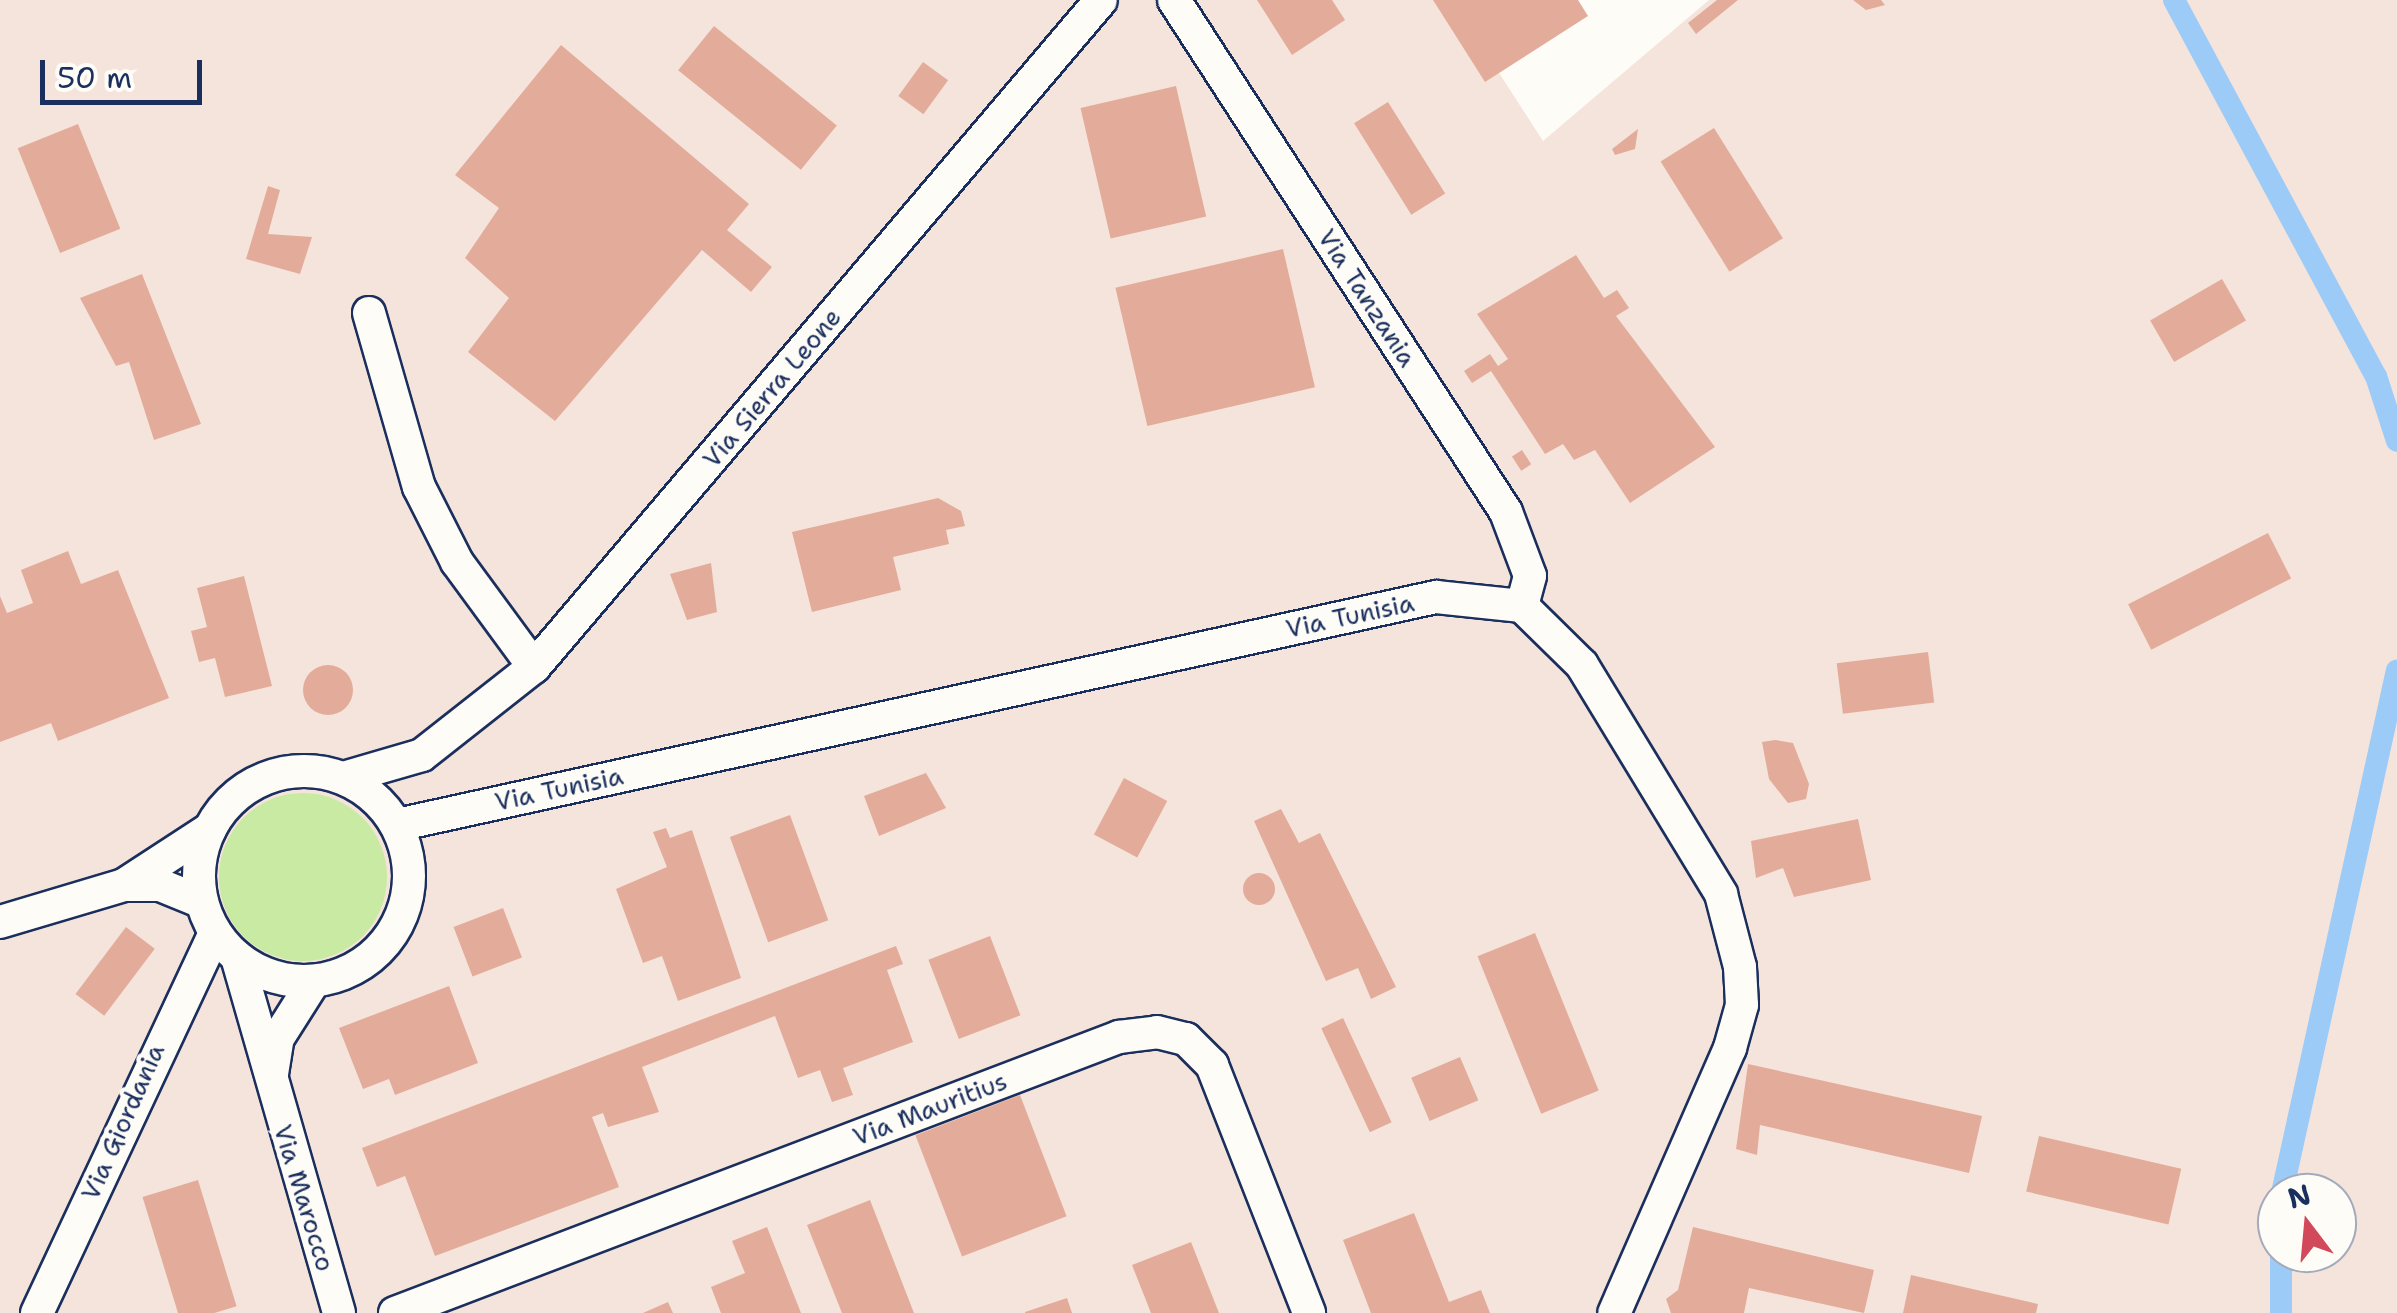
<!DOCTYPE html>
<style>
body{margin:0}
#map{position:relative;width:2397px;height:1313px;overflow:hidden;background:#fdfcf7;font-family:"Shantell Sans",sans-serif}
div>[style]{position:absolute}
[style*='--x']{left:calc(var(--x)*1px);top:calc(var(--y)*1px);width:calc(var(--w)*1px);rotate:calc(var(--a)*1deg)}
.built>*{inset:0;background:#f5e4db}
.green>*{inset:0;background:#c8eaa3}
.round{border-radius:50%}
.canal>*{height:22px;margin:-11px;padding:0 11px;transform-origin:11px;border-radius:11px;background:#9dcbf8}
.building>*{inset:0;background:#e3ac9a;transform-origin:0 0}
.roads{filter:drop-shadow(2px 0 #1b2f5e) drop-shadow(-2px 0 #1b2f5e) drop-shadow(0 2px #1b2f5e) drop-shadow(0 -2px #1b2f5e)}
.minor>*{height:32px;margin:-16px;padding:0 16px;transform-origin:16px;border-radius:16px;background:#fdfcf7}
.minor>.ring{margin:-16px;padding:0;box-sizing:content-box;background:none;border:32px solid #fdfcf7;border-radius:50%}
span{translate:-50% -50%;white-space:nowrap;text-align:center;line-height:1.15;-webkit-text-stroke:9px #fdfcf7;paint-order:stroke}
.street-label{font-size:25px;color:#1b2f5e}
.north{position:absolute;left:2257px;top:1173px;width:100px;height:100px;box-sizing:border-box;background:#fdfcf7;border:2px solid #a3aaba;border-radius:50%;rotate:344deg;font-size:28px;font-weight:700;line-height:40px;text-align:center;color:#1b2f5e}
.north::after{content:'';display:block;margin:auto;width:35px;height:45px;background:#d1495b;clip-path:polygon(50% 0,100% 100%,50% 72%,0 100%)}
.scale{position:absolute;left:40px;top:60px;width:162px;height:45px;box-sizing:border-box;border:5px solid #1b2f5e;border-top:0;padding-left:12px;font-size:30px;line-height:35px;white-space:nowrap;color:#1b2f5e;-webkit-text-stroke:8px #fdfcf7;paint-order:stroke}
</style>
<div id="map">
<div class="built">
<i style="clip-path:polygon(evenodd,0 0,1452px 0,1543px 141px,1709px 0,2397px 0,2397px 1313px,0 1313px,0 0,2277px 1193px,2337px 1193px,2337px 1253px,2277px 1253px,2277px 1193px)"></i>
</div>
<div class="green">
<i class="round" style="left:219px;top:793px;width:168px;height:168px"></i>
</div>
<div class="canal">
<i style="--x:2174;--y:0;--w:427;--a:61.8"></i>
<i style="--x:2376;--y:376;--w:68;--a:72.1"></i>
<i style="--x:2282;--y:1193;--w:535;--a:-77.6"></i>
<i style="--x:2281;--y:1313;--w:60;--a:-90"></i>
</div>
<div class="building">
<i style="clip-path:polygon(1257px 0,1332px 0,1345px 20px,1292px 55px)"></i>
<i style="clip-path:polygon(1433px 0,1578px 0,1588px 16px,1485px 82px)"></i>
<i style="clip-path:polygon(1717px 0,1738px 0,1696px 34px,1688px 23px)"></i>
<i style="clip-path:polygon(1853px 0,1881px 0,1885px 5px,1866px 10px)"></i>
<i style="left:714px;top:26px;width:158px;height:57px;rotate:39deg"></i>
<i style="clip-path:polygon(561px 45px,749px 204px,727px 230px,772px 267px,751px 292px,702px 250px,555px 421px,468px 352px,509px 298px,465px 258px,499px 208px,455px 175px)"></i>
<i style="left:923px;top:62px;width:31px;height:42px;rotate:36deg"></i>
<i style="left:1176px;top:86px;width:134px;height:98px;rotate:77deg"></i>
<i style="left:1388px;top:102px;width:108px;height:40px;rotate:58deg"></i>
<i style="left:78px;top:124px;width:113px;height:65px;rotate:68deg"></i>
<i style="left:1714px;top:128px;width:130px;height:63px;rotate:58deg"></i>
<i style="clip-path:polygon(1638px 129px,1635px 149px,1615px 155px,1612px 149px)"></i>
<i style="clip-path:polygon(268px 186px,280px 190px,268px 234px,312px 237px,300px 274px,246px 259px)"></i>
<i style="left:1283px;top:249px;width:142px;height:172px;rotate:77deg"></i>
<i style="clip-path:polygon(1576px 255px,1604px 298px,1617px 290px,1629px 308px,1616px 316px,1715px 447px,1630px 503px,1595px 450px,1574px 460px,1563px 444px,1545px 454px,1491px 371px,1472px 383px,1464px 371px,1490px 354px,1498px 366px,1508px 359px,1477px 314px)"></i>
<i style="clip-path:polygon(142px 274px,201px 424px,154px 440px,129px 362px,116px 366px,80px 298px)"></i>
<i style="left:2222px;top:279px;width:48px;height:83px;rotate:60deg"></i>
<i style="left:1522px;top:450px;width:17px;height:12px;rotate:57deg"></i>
<i style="clip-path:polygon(938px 498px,961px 511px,965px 526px,946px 530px,949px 544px,893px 557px,901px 590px,812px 612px,792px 532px)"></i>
<i style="left:2268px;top:533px;width:51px;height:157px;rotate:63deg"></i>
<i style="clip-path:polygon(68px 551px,81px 584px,118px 570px,169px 698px,58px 741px,51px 723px,0 742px,0 596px,7px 613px,33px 603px,21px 570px)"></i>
<i style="clip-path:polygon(711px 563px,717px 612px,687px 620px,670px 574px)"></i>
<i style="clip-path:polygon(244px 576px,272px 686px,225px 697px,215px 658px,199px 662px,191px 631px,207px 627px,197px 588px)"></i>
<i style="left:1928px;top:652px;width:51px;height:92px;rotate:83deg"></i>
<i class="round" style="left:303px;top:665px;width:50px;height:50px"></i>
<i style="clip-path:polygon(1775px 740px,1793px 743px,1809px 784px,1806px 799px,1788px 803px,1769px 779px,1762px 742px)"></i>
<i style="clip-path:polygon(926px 773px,946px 808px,879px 836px,864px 796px)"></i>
<i style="left:1124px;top:778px;width:49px;height:64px;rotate:28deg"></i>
<i style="clip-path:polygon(1281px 809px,1299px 843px,1320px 833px,1396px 987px,1371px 999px,1358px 968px,1326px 981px,1254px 821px)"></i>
<i style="left:790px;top:815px;width:112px;height:64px;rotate:70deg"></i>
<i style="clip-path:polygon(1858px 819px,1871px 880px,1794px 897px,1783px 868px,1756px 878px,1751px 841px)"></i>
<i style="clip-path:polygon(666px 828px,670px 838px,692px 830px,741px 978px,678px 1001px,662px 956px,643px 963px,616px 889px,667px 867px,653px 832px)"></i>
<i class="round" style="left:1243px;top:873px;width:32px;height:32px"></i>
<i style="left:503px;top:908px;width:53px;height:53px;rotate:69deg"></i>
<i style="left:126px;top:927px;width:36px;height:84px;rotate:37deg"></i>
<i style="left:1535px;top:933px;width:170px;height:62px;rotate:68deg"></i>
<i style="left:990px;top:936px;width:85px;height:66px;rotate:69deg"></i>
<i style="clip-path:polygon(896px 946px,903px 964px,887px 970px,913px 1042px,843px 1068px,853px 1095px,832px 1102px,820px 1070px,798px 1078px,775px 1016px,642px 1067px,659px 1112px,608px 1127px,603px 1113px,592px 1117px,619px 1187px,435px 1256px,405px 1176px,377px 1187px,362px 1148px)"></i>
<i style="clip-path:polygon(449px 986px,478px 1063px,395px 1095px,389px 1079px,363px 1089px,339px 1028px)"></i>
<i style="left:1343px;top:1018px;width:115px;height:24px;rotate:65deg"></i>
<i style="left:1460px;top:1057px;width:47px;height:53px;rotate:67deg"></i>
<i style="clip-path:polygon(1748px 1064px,1982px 1116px,1969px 1173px,1760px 1125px,1757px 1155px,1736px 1149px)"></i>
<i style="left:1020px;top:1095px;width:130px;height:112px;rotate:69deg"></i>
<i style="left:2039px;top:1136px;width:146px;height:57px;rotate:13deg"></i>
<i style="left:198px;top:1180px;width:132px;height:58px;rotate:73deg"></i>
<i style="clip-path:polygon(870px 1200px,914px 1313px,842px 1313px,807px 1225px)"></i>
<i style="clip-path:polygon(1414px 1213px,1449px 1302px,1481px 1290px,1490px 1313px,1371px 1313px,1343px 1240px)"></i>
<i style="clip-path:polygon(767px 1227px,801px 1313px,721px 1313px,711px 1287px,745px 1273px,732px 1241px)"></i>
<i style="clip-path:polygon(1693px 1227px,1874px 1270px,1864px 1313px,1749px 1288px,1744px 1313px,1671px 1313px,1666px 1299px,1678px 1290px)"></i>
<i style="clip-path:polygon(1191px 1242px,1219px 1313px,1151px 1313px,1132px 1265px)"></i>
<i style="clip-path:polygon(1911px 1275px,2038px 1304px,2036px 1313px,1903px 1313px)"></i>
<i style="clip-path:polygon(1067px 1298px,1072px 1313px,1025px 1313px,1025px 1312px)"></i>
<i style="clip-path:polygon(668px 1302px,673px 1313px,643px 1313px)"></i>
</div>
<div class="roads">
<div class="minor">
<i style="--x:1174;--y:0;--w:610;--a:57.04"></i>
<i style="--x:1506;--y:512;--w:68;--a:69.4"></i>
<i style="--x:1530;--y:576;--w:31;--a:105"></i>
<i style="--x:369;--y:313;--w:181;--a:74"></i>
<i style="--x:419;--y:487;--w:84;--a:63.1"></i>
<i style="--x:457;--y:562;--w:130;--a:53.7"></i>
<i class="ring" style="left:199px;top:771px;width:178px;height:178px"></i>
<i style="--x:343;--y:778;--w:82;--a:-16.2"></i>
<i style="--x:422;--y:755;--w:142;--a:-38.2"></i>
<i style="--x:534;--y:667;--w:875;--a:-49.63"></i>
<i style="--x:397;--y:825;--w:1064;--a:-12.38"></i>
<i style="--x:1436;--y:597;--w:86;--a:6"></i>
<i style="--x:1522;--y:606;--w:84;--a:44.5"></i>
<i style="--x:1582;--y:665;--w:268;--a:58.7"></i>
<i style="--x:1721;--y:894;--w:75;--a:75.4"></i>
<i style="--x:1740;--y:967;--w:38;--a:87"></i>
<i style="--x:1742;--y:1005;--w:45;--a:105.6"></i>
<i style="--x:1730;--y:1048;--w:289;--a:113.6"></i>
<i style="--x:124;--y:885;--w:36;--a:0"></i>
<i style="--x:160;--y:885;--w:45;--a:22"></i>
<i style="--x:0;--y:922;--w:129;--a:-16.6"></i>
<i style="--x:124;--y:885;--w:103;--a:-33.1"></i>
<i style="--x:237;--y:957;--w:370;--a:74"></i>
<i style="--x:272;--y:1074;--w:36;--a:-81"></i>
<i style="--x:278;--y:1038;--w:67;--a:-57.7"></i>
<i style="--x:37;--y:1313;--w:420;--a:-64.9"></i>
<i style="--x:395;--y:1313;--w:775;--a:-20.87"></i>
<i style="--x:1119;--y:1037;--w:38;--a:-7"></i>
<i style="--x:1157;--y:1032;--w:30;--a:14"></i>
<i style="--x:1186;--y:1039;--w:37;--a:45"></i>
<i style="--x:1212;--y:1065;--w:266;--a:68.6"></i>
</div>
</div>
<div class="street-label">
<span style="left:1367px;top:298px;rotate:57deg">Via Tanzania</span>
<span style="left:772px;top:388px;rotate:-50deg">Via Sierra Leone</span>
<span style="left:1350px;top:616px;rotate:-12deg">Via Tunisia</span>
<span style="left:559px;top:789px;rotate:-12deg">Via Tunisia</span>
<span style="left:930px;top:1109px;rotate:-21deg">Via Mauritius</span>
<span style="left:123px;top:1122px;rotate:-66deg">Via Giordania</span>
<span style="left:304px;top:1198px;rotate:73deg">Via Marocco</span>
</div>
<div class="north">N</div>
<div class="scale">50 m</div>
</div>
